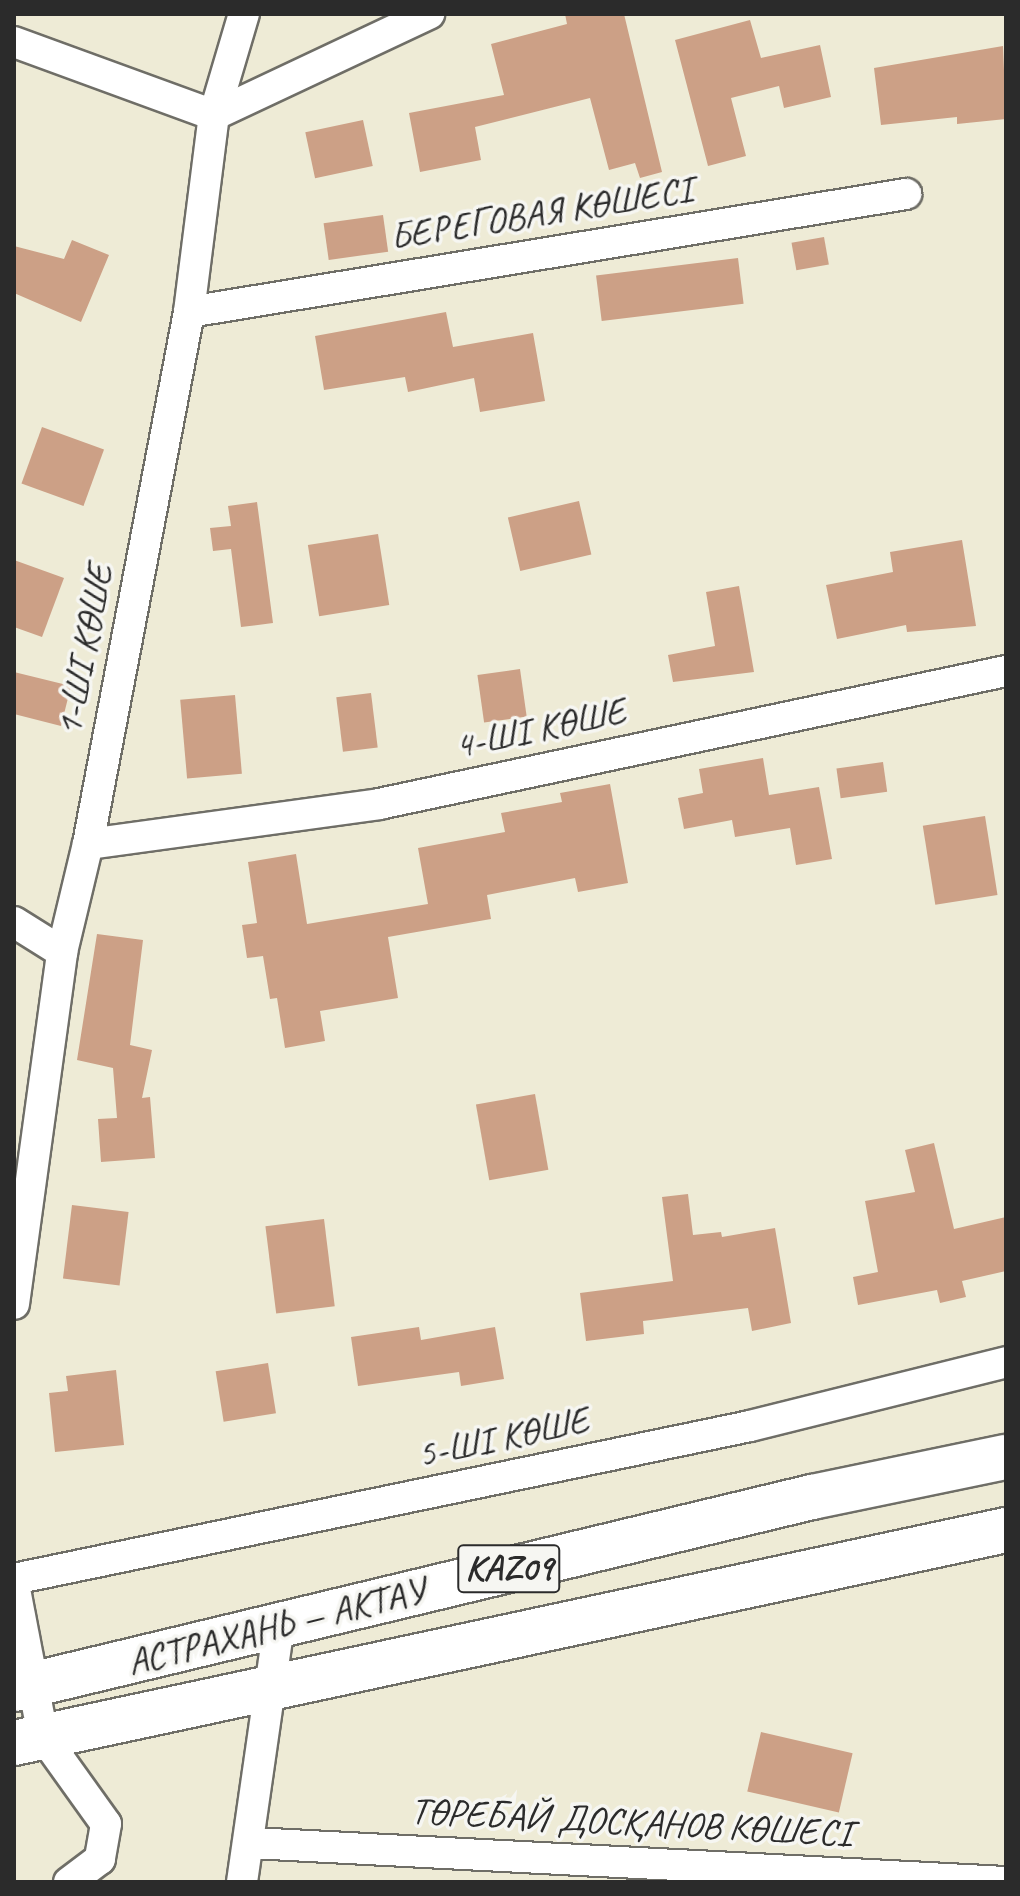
<!DOCTYPE html>
<meta charset="utf-8">
<style>
body{margin:0}
#map{position:relative;width:1020px;height:1896px;overflow:hidden;background:#eeebd6;font-family:Caveat,sans-serif}
div>[style]{position:absolute}
[style*='--x']{left:calc(var(--x)*1px);top:calc(var(--y)*1px);width:calc(var(--w)*1px);rotate:calc(var(--a)*1deg)}
.building>*{inset:0;background:#cca086;transform-origin:0 0}
.roads{filter:drop-shadow(2px 0 #6f6e67) drop-shadow(-2px 0 #6f6e67) drop-shadow(0 2px #6f6e67) drop-shadow(0 -2px #6f6e67)}
.minor>*{height:30px;margin:-15px;padding:0 15px;transform-origin:15px;border-radius:15px;background:#fff}
.highway>*{height:44px;margin:-22px;padding:0 22px;transform-origin:22px;border-radius:22px;background:#fff}
span{translate:-50% -50%;white-space:nowrap;text-align:center;line-height:1.15;-webkit-text-stroke:7px #f6f6f2;paint-order:stroke}
.shield-label span{padding:2px 6px;background:#f6f6f2;border:2px solid;border-radius:6px;-webkit-text-stroke-width:0}
.shield-label{font-size:36px;color:#2b2b2b;font-weight:700}
.street-label{font-size:38px;color:#2b2b2b}
.frame{position:absolute;inset:0;border:16px solid #2b2b2b;pointer-events:none}
</style>
<div id="map">
<div class="building">
<i style="clip-path:polygon(565px 14px,624px 14px,662px 172px,640px 178px,635px 163px,609px 170px,590px 98px,475px 127px,481px 160px,420px 172px,409px 113px,504px 95px,491px 44px,567px 24px)"></i>
<i style="clip-path:polygon(750px 20px,761px 58px,820px 45px,831px 97px,784px 108px,779px 86px,731px 98px,746px 156px,708px 166px,675px 40px)"></i>
<i style="clip-path:polygon(1003px 46px,1006px 119px,957px 124px,957px 117px,881px 125px,874px 68px)"></i>
<i style="left:363px;top:120px;width:47px;height:59px;rotate:78deg"></i>
<i style="left:383px;top:215px;width:37px;height:60px;rotate:82deg"></i>
<i style="left:824px;top:237px;width:28px;height:33px;rotate:80deg"></i>
<i style="clip-path:polygon(72px 240px,109px 255px,81px 322px,14px 293px,14px 246px,64px 259px)"></i>
<i style="left:738px;top:258px;width:46px;height:143px;rotate:83deg"></i>
<i style="clip-path:polygon(446px 312px,453px 347px,533px 333px,545px 401px,480px 412px,474px 378px,408px 392px,405px 377px,324px 390px,315px 336px)"></i>
<i style="left:42px;top:427px;width:66px;height:60px;rotate:20deg"></i>
<i style="left:579px;top:501px;width:55px;height:73px;rotate:77deg"></i>
<i style="clip-path:polygon(257px 502px,273px 623px,241px 627px,231px 549px,213px 551px,210px 528px,231px 526px,228px 506px)"></i>
<i style="left:378px;top:534px;width:72px;height:71px;rotate:81deg"></i>
<i style="clip-path:polygon(962px 540px,976px 626px,907px 632px,906px 625px,837px 639px,826px 585px,893px 572px,890px 552px)"></i>
<i style="clip-path:polygon(14px 560px,64px 578px,42px 637px,14px 627px)"></i>
<i style="clip-path:polygon(739px 586px,754px 672px,673px 682px,668px 655px,715px 646px,706px 592px)"></i>
<i style="left:520px;top:669px;width:48px;height:43px;rotate:82deg"></i>
<i style="clip-path:polygon(14px 672px,71px 686px,61px 726px,14px 714px)"></i>
<i style="left:371px;top:693px;width:55px;height:35px;rotate:83deg"></i>
<i style="left:235px;top:695px;width:79px;height:55px;rotate:85deg"></i>
<i style="clip-path:polygon(763px 758px,769px 795px,819px 787px,832px 859px,796px 865px,790px 828px,735px 837px,732px 820px,684px 829px,678px 798px,703px 793px,699px 769px)"></i>
<i style="left:883px;top:762px;width:30px;height:47px;rotate:82deg"></i>
<i style="clip-path:polygon(610px 784px,628px 883px,578px 892px,575px 878px,487px 895px,491px 919px,388px 937px,398px 998px,320px 1011px,325px 1041px,285px 1048px,277px 998px,270px 999px,263px 956px,247px 958px,242px 925px,257px 923px,248px 862px,296px 854px,307px 924px,428px 904px,418px 848px,505px 832px,501px 813px,562px 802px,560px 793px)"></i>
<i style="left:985px;top:816px;width:80px;height:63px;rotate:81deg"></i>
<i style="clip-path:polygon(97px 934px,143px 940px,130px 1045px,152px 1050px,142px 1098px,150px 1097px,155px 1158px,101px 1162px,98px 1119px,117px 1118px,113px 1068px,77px 1060px)"></i>
<i style="left:535px;top:1094px;width:77px;height:60px;rotate:80deg"></i>
<i style="clip-path:polygon(934px 1143px,954px 1229px,1006px 1217px,1006px 1271px,962px 1281px,966px 1297px,940px 1303px,937px 1290px,858px 1305px,853px 1277px,878px 1272px,865px 1201px,915px 1192px,905px 1150px)"></i>
<i style="clip-path:polygon(688px 1194px,693px 1235px,721px 1232px,722px 1237px,775px 1228px,791px 1323px,752px 1331px,748px 1308px,643px 1321px,644px 1334px,586px 1341px,580px 1293px,673px 1281px,662px 1197px)"></i>
<i style="left:72px;top:1205px;width:57px;height:74px;rotate:7deg"></i>
<i style="left:324px;top:1219px;width:88px;height:59px;rotate:83deg"></i>
<i style="clip-path:polygon(419px 1327px,421px 1340px,495px 1327px,504px 1379px,461px 1386px,459px 1372px,358px 1386px,351px 1337px)"></i>
<i style="left:268px;top:1363px;width:51px;height:53px;rotate:81deg"></i>
<i style="clip-path:polygon(116px 1370px,124px 1445px,55px 1452px,49px 1393px,68px 1391px,66px 1376px)"></i>
<i style="left:761px;top:1732px;width:94px;height:61px;rotate:13deg"></i>
</div>
<div class="roads">
<div class="minor">
<i style="--x:14;--y:42;--w:213;--a:20.1"></i>
<i style="--x:214;--y:115;--w:238;--a:-25.2"></i>
<i style="--x:189;--y:312;--w:727;--a:-9.35"></i>
<i style="--x:88;--y:844;--w:294;--a:-7.8"></i>
<i style="--x:379;--y:804;--w:641;--a:-11.98"></i>
<i style="--x:14;--y:922;--w:57;--a:32"></i>
<i style="--x:14;--y:1304;--w:355;--a:-82.2"></i>
<i style="--x:62;--y:952;--w:111;--a:-76.5"></i>
<i style="--x:88;--y:844;--w:542;--a:-79.25"></i>
<i style="--x:189;--y:312;--w:199;--a:-82.8"></i>
<i style="--x:214;--y:115;--w:105;--a:-73.5"></i>
<i style="--x:14;--y:1579;--w:752;--a:-11.74"></i>
<i style="--x:750;--y:1426;--w:264;--a:-14"></i>
<i style="--x:14;--y:1584;--w:155;--a:79.2"></i>
<i style="--x:43;--y:1736;--w:108;--a:54.4"></i>
<i style="--x:106;--y:1824;--w:36;--a:100"></i>
<i style="--x:100;--y:1859;--w:39;--a:143"></i>
<i style="--x:251;--y:1843;--w:756;--a:2.96"></i>
<i style="--x:242;--y:1882;--w:260;--a:-81.8"></i>
</div>
<div class="highway">
<i style="--x:14;--y:1689;--w:821;--a:-13.53"></i>
<i style="--x:812;--y:1497;--w:198;--a:-11.7"></i>
<i style="--x:14;--y:1743;--w:1015;--a:-12.12"></i>
</div>
</div>
<div class="shield-label">
<span style="left:509px;top:1569px">KAZ09</span>
</div>
<div class="street-label">
<span style="left:541px;top:213px;rotate:-9deg">БЕРЕГОВАЯ КӨШЕСІ</span>
<span style="left:84px;top:650px;rotate:-79deg">1-ШІ КӨШЕ</span>
<span style="left:540px;top:728px;rotate:-12deg">4-ШI КӨШЕ</span>
<span style="left:503px;top:1437px;rotate:-12deg">5-ШI КӨШЕ</span>
<span style="left:276px;top:1626px;rotate:-14deg">АСТРАХАНЬ — АКТАУ</span>
<span style="left:631px;top:1822px;rotate:3deg">ТӨРЕБАЙ ДОСҚАНОВ КӨШЕСІ</span>
</div>
<div class="frame"></div>
</div>
